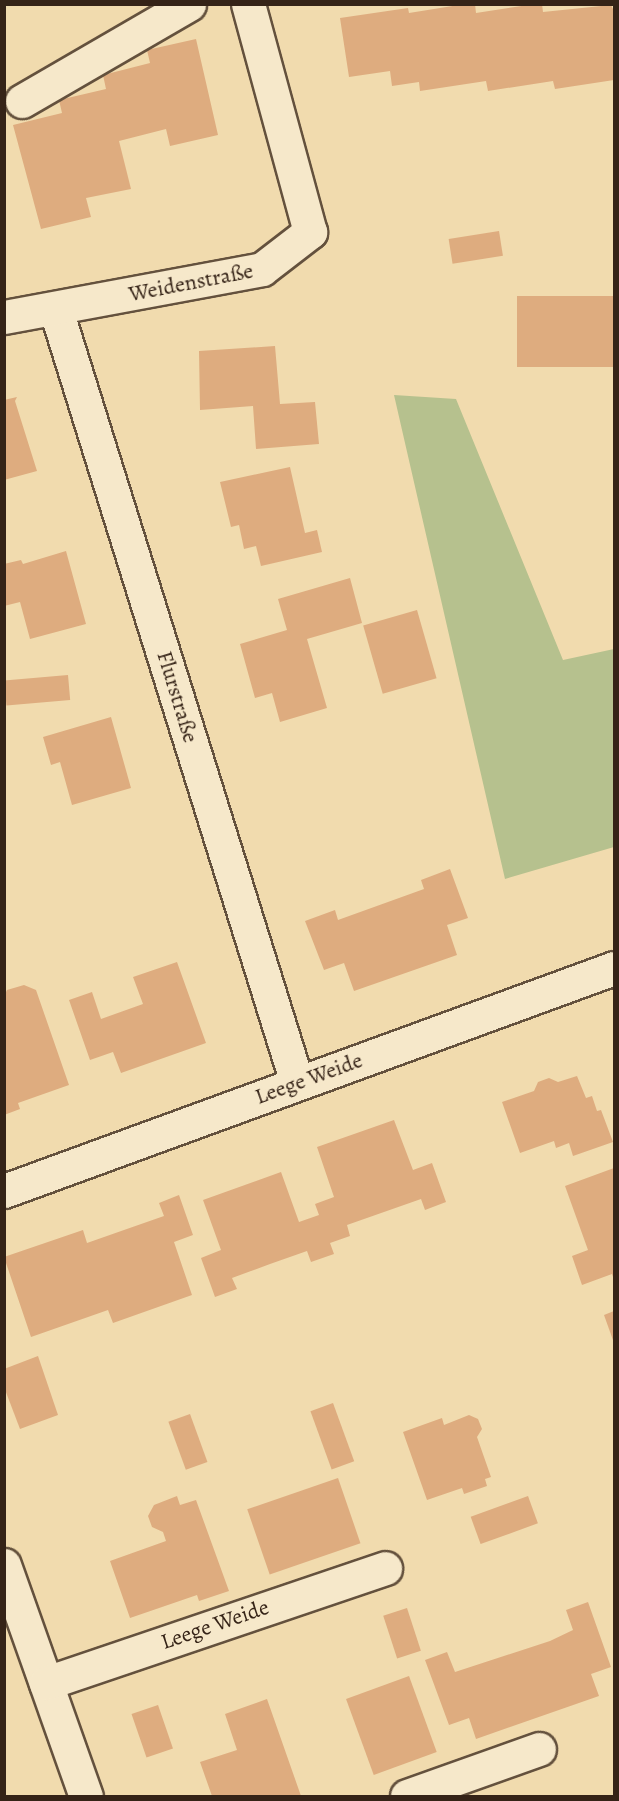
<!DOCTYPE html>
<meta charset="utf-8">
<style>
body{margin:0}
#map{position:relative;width:619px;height:1801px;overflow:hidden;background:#f1dbae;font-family:Alegreya,serif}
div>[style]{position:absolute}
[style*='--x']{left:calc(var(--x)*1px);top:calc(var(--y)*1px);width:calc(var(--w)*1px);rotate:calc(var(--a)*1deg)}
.green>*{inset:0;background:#b6c18e}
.building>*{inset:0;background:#deac7f;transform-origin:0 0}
.roads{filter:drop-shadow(2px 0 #64513d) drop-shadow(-2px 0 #64513d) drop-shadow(0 2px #64513d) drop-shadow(0 -2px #64513d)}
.minor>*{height:33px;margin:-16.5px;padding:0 16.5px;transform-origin:16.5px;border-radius:16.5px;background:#f6e8ca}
span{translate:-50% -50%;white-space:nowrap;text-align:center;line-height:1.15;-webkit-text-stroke:4.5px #f6e8ca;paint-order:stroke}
.street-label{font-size:22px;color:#352317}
.frame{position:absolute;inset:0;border:6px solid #352317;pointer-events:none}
</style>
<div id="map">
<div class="green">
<i style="clip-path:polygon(394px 395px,456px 399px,563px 660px,614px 649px,614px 847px,505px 879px)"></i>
</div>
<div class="building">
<i style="clip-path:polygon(465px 4px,475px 4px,476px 13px,535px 4px,542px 4px,543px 12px,611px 5px,614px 11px,614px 80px,555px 89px,553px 81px,488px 91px,486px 81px,420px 91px,419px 82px,392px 86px,390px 71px,349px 77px,340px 18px,408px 8px,409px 13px)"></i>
<i style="clip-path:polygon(196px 39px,218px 135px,170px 146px,166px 129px,119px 141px,131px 189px,86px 198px,91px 217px,41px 229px,13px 125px,62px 113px,59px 100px,106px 89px,103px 75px,150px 63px,147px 50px)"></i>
<i style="left:499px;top:231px;width:25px;height:51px;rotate:81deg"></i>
<i style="left:614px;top:296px;width:71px;height:97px;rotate:90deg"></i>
<i style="clip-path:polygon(275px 346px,280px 404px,315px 402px,319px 444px,256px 449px,253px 406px,200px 410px,199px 351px)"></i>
<i style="clip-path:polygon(17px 397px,15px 401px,37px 471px,4px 480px,4px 400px)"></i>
<i style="clip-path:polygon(290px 467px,305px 533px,317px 530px,322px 552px,261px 566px,256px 546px,244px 549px,239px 525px,231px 527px,220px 482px)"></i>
<i style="clip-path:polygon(66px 551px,86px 624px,30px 639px,20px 602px,4px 606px,4px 564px,21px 560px,23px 564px)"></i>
<i style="clip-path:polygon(350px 578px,362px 623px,307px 639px,327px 708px,280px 722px,272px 693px,255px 698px,240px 644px,287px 630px,278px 599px)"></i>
<i style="left:417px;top:610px;width:71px;height:56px;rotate:74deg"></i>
<i style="left:68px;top:675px;width:25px;height:64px;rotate:85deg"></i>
<i style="clip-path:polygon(111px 717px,131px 788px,72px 805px,60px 762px,51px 765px,43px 737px)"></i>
<i style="clip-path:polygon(450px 869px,468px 918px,447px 925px,457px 955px,354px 991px,344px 963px,324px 970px,305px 921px,335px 910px,338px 920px,424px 889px,421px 880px)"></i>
<i style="clip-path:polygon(177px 962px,206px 1043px,121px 1073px,113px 1052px,90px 1060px,69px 1000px,92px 992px,101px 1019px,143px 1004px,133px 977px)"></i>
<i style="clip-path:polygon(24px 985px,36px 990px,69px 1085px,18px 1103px,20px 1109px,4px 1115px,4px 996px,7px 990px)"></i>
<i style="clip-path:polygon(577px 1076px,586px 1098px,592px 1096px,597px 1111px,601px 1110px,613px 1142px,573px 1156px,569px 1143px,556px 1148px,554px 1141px,520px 1153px,502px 1102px,534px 1091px,538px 1082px,549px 1078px,558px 1082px)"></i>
<i style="clip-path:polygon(394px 1120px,413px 1170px,432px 1163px,446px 1202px,425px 1210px,421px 1199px,347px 1225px,350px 1236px,330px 1243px,334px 1254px,311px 1262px,307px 1251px,270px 1264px,232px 1278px,237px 1289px,215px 1297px,201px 1258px,221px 1250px,203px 1200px,281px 1172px,299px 1222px,319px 1215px,315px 1204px,334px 1197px,317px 1147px)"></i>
<i style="clip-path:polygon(614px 1168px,614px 1280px,612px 1274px,582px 1285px,572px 1256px,588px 1250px,565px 1186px)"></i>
<i style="clip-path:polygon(179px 1195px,193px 1235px,174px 1242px,192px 1295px,113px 1323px,108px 1310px,31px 1337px,4px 1257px,83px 1230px,87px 1243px,124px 1230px,164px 1216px,159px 1203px)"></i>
<i style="clip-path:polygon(614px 1311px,614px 1343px,604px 1315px)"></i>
<i style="clip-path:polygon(38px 1356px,58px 1415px,20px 1429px,4px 1387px,4px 1369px)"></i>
<i style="left:333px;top:1403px;width:62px;height:24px;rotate:70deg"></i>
<i style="left:190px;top:1414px;width:51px;height:23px;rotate:70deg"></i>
<i style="clip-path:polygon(469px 1415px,478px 1419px,482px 1429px,477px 1437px,491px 1477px,485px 1479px,487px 1486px,464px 1494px,462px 1488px,427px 1500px,403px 1432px,442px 1418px,444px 1425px)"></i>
<i style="left:338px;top:1478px;width:69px;height:96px;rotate:71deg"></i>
<i style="clip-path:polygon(177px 1496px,180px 1505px,196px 1500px,229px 1591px,199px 1601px,197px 1595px,130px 1618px,110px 1561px,166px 1541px,163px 1532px,152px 1527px,148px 1516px,154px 1505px)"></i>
<i style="left:528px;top:1496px;width:29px;height:61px;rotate:70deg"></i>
<i style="clip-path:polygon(588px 1602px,611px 1667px,591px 1674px,599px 1696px,476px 1739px,469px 1718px,449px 1725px,425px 1660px,447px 1652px,455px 1672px,550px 1641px,573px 1630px,566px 1610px)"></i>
<i style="left:407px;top:1608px;width:45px;height:25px;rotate:72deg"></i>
<i style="left:409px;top:1676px;width:81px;height:67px;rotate:70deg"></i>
<i style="clip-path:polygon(267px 1699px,301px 1796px,212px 1796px,200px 1762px,237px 1750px,225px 1714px)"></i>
<i style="left:158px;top:1705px;width:46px;height:28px;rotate:71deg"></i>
</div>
<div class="roads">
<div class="minor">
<i style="--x:22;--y:101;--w:193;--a:-30.1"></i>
<i style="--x:56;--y:310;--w:810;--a:72.68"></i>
<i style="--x:4;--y:317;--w:262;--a:-10.5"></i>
<i style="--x:262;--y:269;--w:61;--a:-37.6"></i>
<i style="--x:310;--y:232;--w:236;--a:-105.2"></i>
<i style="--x:4;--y:1191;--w:649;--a:-20.08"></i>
<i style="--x:4;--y:1565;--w:245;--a:70.5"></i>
<i style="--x:46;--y:1683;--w:358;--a:-18.7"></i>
<i style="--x:407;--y:1796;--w:140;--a:-19.6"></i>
</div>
</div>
<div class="street-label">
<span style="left:191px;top:283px;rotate:-11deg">Weidenstraße</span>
<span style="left:177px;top:697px;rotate:73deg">Flurstraße</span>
<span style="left:309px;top:1079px;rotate:-20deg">Leege Weide</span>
<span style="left:215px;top:1625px;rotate:-19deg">Leege Weide</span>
</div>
<div class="frame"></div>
</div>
